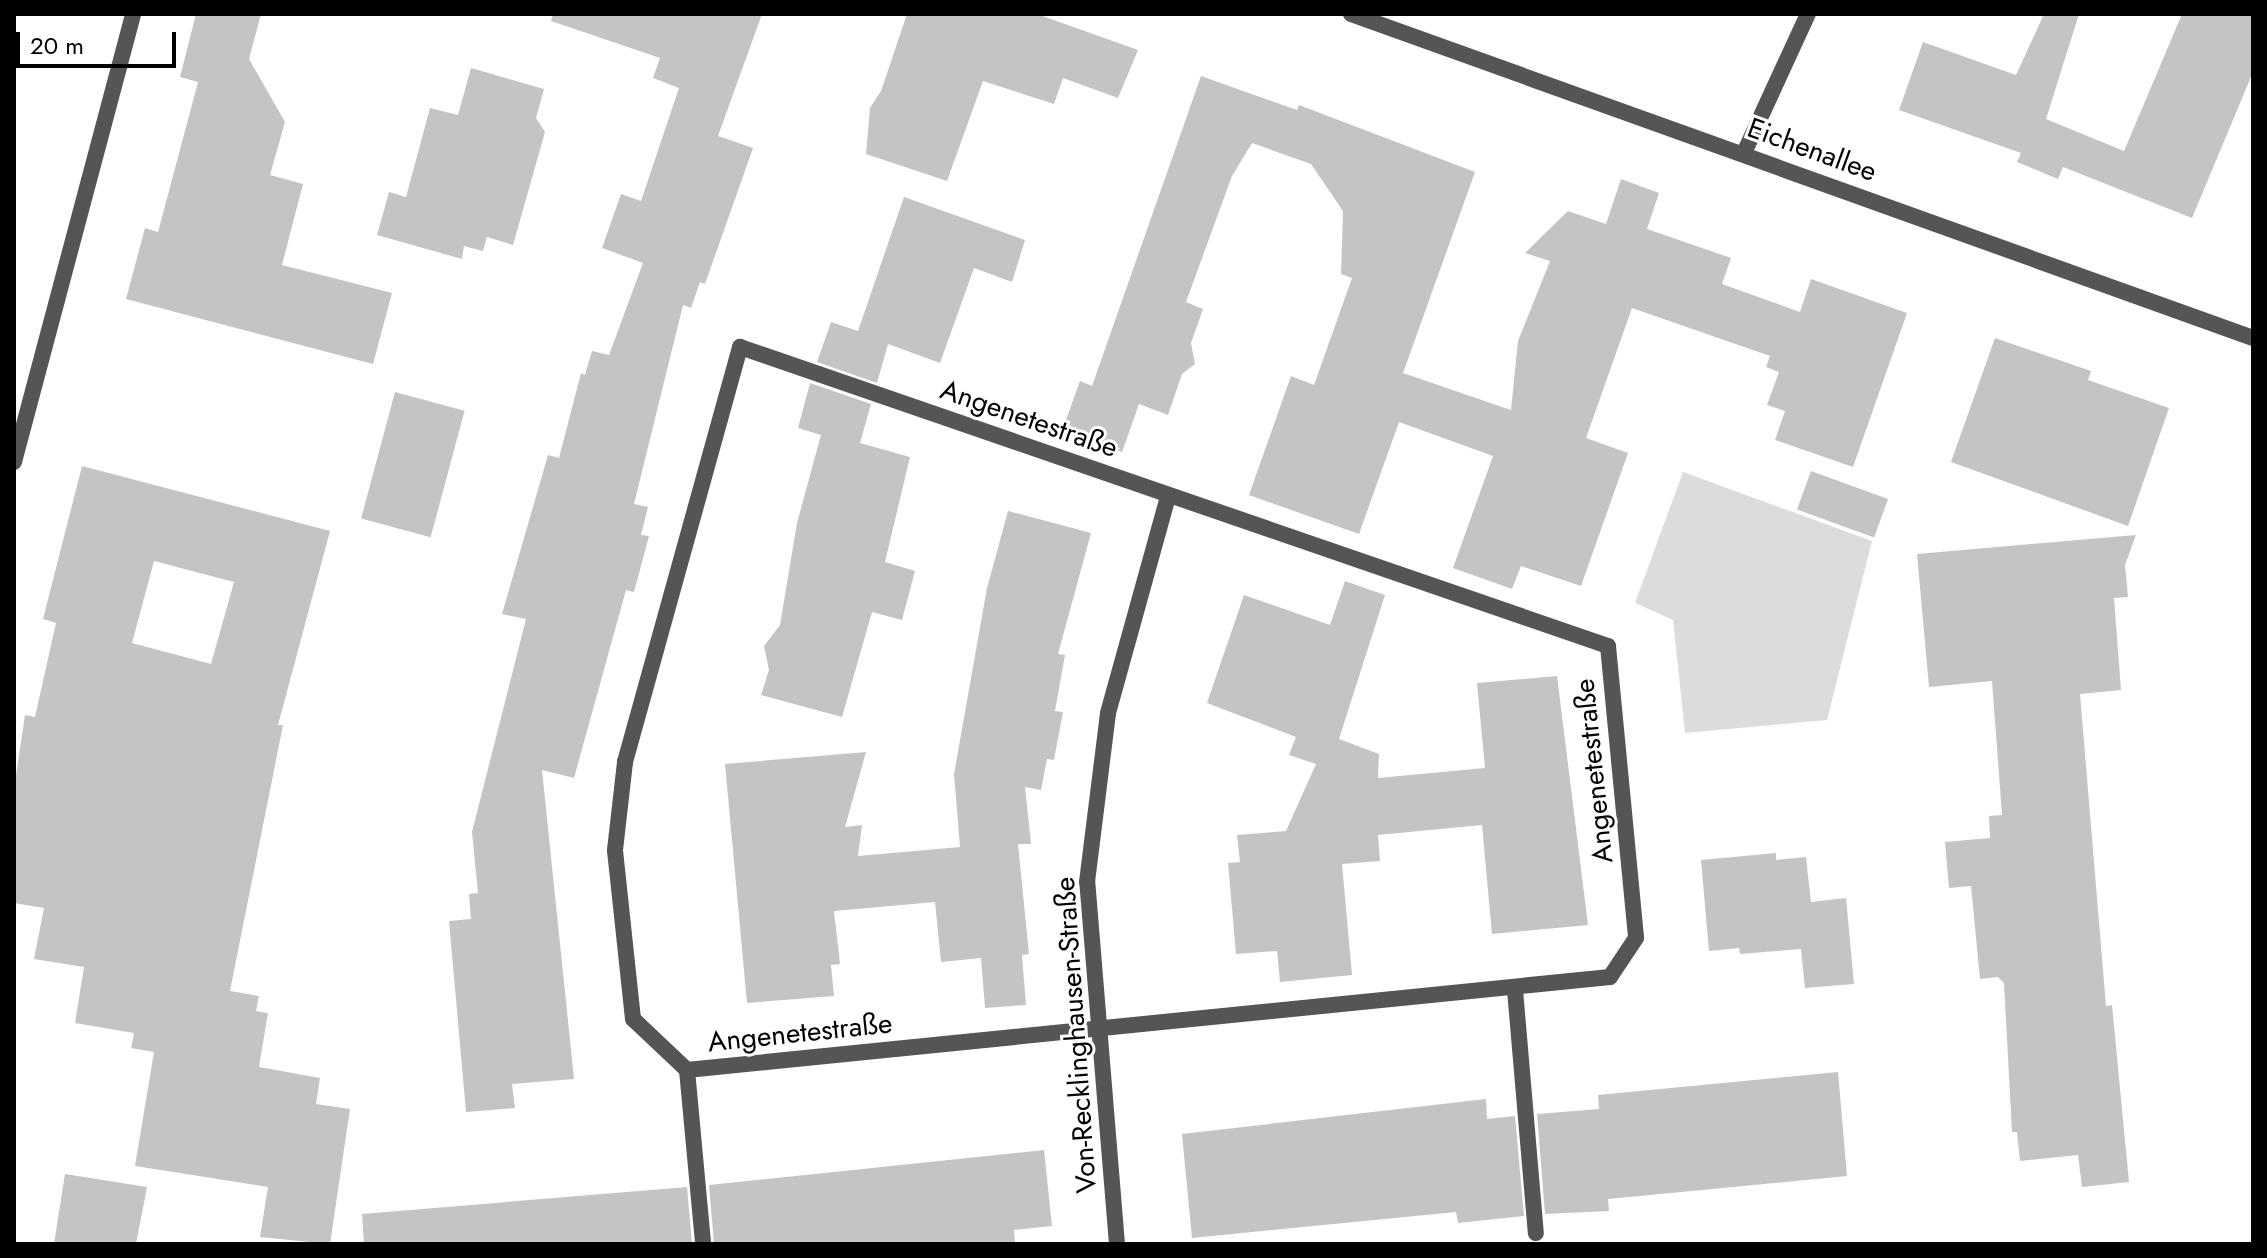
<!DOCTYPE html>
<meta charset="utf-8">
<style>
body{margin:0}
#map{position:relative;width:2267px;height:1258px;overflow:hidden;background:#fff;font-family:Jost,sans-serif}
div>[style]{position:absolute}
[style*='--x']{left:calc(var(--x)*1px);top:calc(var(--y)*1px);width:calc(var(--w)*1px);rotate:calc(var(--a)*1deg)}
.green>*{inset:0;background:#dcdcdc}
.building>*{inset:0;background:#c4c4c4;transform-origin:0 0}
.lane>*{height:16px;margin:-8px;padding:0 8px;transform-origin:8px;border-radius:8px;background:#555}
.street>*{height:16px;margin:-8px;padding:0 8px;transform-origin:8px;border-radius:8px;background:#555}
span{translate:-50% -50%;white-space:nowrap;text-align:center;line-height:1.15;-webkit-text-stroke:6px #fff;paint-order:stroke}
.street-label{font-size:28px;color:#000}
.frame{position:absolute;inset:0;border:16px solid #000;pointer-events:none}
.scale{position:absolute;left:16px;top:32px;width:160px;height:36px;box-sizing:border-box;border:4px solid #000;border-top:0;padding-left:10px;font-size:24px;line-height:28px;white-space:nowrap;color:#000;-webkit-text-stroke:6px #fff;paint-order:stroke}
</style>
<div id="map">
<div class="green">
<i style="clip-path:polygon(1683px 472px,1872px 541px,1827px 720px,1685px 733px,1673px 620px,1635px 603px)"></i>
</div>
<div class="building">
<i style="clip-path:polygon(196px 14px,261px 14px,249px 59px,285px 122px,270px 175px,303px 184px,282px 265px,392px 293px,373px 364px,126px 299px,145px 228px,158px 232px,198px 82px,180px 77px)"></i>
<i style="clip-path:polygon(553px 14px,762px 14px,718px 136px,753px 148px,705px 284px,700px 282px,691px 308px,683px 305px,634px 504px,648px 507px,641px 535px,649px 536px,634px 592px,626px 590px,574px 778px,542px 770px,574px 1079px,512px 1084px,515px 1108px,466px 1112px,449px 921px,471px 919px,469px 894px,478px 893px,472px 832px,526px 619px,502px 614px,548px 455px,559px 458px,581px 373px,585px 375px,592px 351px,609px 355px,643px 263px,602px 248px,621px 194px,641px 201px,679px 88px,653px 78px,660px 58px,551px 21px)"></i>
<i style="clip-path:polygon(907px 14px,1037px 14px,1138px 50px,1118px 98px,1063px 78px,1054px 104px,983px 81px,947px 181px,866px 154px,870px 108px,881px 91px)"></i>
<i style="clip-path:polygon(2044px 14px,2079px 14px,2046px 119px,2124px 151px,2182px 14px,2253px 14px,2253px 72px,2192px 218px,2063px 167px,2058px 179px,2017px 162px,2021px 153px,1899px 110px,1923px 42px,2016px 75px)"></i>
<i style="clip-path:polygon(471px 68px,544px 89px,536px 118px,545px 132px,513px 245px,487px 237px,483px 251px,464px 246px,462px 259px,377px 235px,389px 192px,406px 197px,430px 108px,458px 115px)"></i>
<i style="clip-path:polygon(1201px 76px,1297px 110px,1299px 105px,1475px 172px,1403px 373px,1511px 410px,1518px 341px,1550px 261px,1525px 253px,1568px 211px,1606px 224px,1621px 179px,1659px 193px,1647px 229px,1731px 258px,1722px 284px,1800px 312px,1811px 279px,1907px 313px,1853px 467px,1775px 440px,1785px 411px,1767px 405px,1779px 372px,1766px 367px,1770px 356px,1632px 308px,1586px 438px,1628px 453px,1581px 586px,1521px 566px,1512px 589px,1453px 568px,1493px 456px,1399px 422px,1359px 534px,1249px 495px,1291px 376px,1314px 385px,1352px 278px,1341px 274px,1343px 211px,1311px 164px,1252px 143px,1232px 176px,1186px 302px,1203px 309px,1191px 343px,1195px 364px,1182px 374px,1168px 415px,1139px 404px,1122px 452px,1062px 431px,1080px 381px,1092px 386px)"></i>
<i style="clip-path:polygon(904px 197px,1025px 240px,1012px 282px,974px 268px,940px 363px,888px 344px,877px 383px,817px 362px,831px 322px,858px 331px)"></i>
<i style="clip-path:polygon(1995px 338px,2091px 371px,2088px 380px,2169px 408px,2128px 526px,1951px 462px)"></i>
<i style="clip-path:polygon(810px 383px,871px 404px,860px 443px,910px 457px,885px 562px,915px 571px,902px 620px,872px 612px,842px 717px,761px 695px,769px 670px,764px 646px,780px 625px,797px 523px,821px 435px,798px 428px)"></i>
<i style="left:395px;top:392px;width:72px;height:131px;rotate:15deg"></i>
<i style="clip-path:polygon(evenodd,82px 466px,330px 531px,278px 725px,283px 725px,230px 991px,259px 996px,256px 1011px,268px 1013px,259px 1067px,320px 1078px,316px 1104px,350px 1109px,330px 1244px,260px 1237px,268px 1187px,135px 1166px,154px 1052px,131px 1048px,134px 1033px,75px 1023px,84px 967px,34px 959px,44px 908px,14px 903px,14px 789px,25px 715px,35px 717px,56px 623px,43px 619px,82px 466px,154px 561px,234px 582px,211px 664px,132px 643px,154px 561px)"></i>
<i style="left:1811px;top:471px;width:82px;height:41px;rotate:20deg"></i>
<i style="clip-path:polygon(1008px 511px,1091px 533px,1058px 654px,1065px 655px,1055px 711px,1063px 712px,1054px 760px,1047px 759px,1041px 790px,1025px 787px,1031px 844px,1018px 844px,1029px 954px,1022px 955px,1026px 1005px,985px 1008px,981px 958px,941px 962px,935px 902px,834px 911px,840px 964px,831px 965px,834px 996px,747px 1003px,725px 764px,866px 752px,845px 827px,862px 825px,858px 856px,960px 847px,954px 774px,987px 588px)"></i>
<i style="clip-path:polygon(2136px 535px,2125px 565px,2128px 597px,2114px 598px,2121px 690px,2080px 694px,2106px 1006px,2112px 1005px,2129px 1182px,2082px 1187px,2078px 1155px,2020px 1161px,2017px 1132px,2012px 1132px,2004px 983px,1998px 977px,1980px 979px,1971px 886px,1949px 888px,1945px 842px,1990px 838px,1989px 816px,2002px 815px,1992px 681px,1929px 687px,1917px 554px)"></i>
<i style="clip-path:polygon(1345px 581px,1385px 595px,1339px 739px,1379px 754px,1378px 778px,1485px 768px,1477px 683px,1557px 676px,1588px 925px,1492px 934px,1482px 825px,1378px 835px,1380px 861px,1342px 864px,1352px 975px,1280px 982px,1277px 951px,1236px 954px,1228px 863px,1240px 862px,1237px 835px,1286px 831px,1316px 764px,1289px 755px,1296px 737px,1207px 703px,1244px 595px,1330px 625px)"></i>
<i style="clip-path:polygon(1776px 853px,1776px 860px,1806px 857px,1811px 902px,1846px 898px,1854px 984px,1805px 988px,1801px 949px,1740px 954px,1739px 948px,1709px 951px,1701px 860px)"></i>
<i style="clip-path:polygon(1838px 1072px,1847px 1176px,1608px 1199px,1609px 1211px,1545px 1214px,1537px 1114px,1599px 1109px,1598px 1095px)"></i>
<i style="clip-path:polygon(1486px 1099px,1487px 1119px,1515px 1116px,1524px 1216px,1458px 1223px,1456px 1212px,1192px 1238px,1182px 1134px)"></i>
<i style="clip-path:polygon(1044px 1150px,1052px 1226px,1014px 1230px,1015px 1244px,714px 1244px,709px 1185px)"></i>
<i style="clip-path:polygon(65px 1174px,147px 1187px,136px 1244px,54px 1244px)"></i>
<i style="clip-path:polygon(687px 1187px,692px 1244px,364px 1244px,362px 1214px)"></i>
</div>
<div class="lane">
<i style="--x:1515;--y:990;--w:244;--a:85.1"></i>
<i style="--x:687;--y:1070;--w:175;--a:84.7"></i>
</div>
<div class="street">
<i style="--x:1351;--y:14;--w:958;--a:19.76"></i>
<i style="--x:1744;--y:153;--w:153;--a:-65.3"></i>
<i style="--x:740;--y:347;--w:918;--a:19.01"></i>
<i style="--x:1608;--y:646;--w:293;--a:84.5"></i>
<i style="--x:1636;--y:938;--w:47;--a:123.7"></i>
<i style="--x:1610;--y:977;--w:928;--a:174.25"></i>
<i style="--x:687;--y:1070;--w:74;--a:-136.6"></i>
<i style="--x:633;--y:1019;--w:170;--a:-96.1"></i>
<i style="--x:615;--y:850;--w:89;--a:-83.5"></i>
<i style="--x:625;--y:762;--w:431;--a:-74.5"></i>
<i style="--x:14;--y:462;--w:464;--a:-75.1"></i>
<i style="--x:1117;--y:1244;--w:363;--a:-94.7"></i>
<i style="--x:1087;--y:882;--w:170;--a:-82.9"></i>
<i style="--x:1108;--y:713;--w:225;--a:-74.5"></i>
</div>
<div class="street-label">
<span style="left:1812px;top:150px;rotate:20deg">Eichenallee</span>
<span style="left:1029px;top:419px;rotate:19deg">Angenetestraße</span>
<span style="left:1594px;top:771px;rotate:-96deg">Angenetestraße</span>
<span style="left:800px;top:1033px;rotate:-6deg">Angenetestraße</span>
<span style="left:1076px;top:1035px;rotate:-94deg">Von-Recklinghausen-Straße</span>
</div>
<div class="frame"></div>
<div class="scale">20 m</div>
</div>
